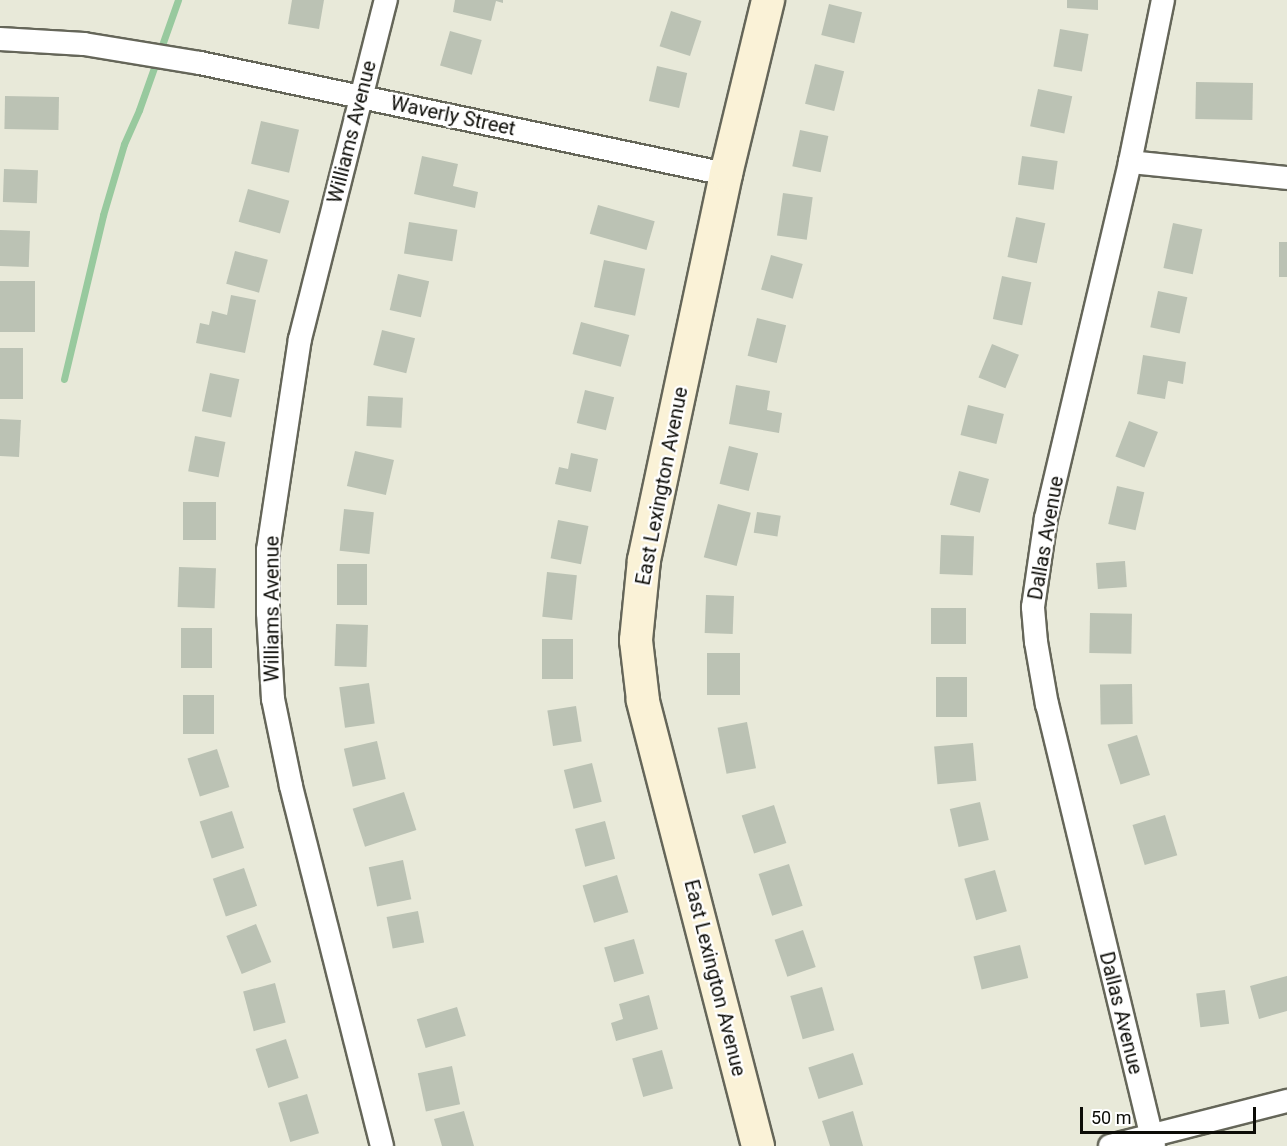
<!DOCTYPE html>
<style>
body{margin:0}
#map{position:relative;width:1287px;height:1146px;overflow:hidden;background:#e8e9d9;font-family:Roboto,sans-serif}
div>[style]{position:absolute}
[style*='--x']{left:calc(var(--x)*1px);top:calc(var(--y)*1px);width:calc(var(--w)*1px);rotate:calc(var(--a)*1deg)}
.stream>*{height:7px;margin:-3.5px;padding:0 3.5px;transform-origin:3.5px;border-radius:3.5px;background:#98c99e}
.building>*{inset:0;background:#bbc2b4;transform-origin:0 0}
.roads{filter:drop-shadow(2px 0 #656659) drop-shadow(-2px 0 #656659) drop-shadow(0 2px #656659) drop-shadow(0 -2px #656659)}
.street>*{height:22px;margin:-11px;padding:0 11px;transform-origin:11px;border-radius:11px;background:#fff}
.secondary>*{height:32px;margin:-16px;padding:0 16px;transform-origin:16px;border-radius:16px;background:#faf2d7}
span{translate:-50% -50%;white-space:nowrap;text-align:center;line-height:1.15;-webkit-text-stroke:4.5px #fff;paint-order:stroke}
.street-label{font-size:20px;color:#0c0c07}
.scale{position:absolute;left:1080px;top:1107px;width:176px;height:27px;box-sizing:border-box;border:3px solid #0c0c07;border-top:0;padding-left:8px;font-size:18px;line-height:21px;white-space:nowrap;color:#0c0c07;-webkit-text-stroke:4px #fff;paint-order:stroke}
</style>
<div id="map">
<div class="stream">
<i style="--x:64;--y:379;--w:169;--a:-76.6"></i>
<i style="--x:103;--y:215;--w:74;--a:-73.5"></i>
<i style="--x:124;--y:144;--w:37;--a:-66"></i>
<i style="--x:139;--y:110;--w:117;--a:-70.5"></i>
</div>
<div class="building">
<i style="clip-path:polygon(292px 0,324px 0,319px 29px,288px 24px)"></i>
<i style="clip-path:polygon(455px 0,503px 0,503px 3px,496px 1px,491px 21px,453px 12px)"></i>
<i style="clip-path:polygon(1067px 0,1098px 0,1098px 10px,1067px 8px)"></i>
<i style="left:829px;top:4px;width:34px;height:32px;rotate:14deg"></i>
<i style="left:671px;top:11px;width:32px;height:37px;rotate:18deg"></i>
<i style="left:1060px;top:29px;width:29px;height:38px;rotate:10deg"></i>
<i style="left:450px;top:31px;width:33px;height:36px;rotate:16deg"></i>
<i style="left:815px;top:64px;width:30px;height:41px;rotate:14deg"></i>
<i style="left:657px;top:66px;width:31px;height:36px;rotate:13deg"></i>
<i style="left:1196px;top:82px;width:57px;height:37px;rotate:1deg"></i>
<i style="left:1038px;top:89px;width:35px;height:38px;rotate:12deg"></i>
<i style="left:5px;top:96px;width:54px;height:33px;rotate:1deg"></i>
<i style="left:261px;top:121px;width:39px;height:44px;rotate:13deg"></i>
<i style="left:800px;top:130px;width:29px;height:37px;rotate:12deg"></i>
<i style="clip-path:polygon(422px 156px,458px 164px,453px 186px,478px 192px,475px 208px,414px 194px)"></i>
<i style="left:1022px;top:156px;width:36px;height:29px;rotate:8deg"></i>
<i style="left:4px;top:169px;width:34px;height:33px;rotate:2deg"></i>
<i style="left:248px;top:189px;width:43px;height:34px;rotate:16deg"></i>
<i style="left:783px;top:193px;width:30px;height:43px;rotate:8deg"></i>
<i style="left:598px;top:205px;width:59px;height:30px;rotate:16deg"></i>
<i style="left:1016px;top:217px;width:30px;height:41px;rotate:12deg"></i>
<i style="left:409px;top:222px;width:49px;height:32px;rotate:9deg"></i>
<i style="left:1173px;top:223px;width:30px;height:46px;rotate:12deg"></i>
<i style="left:0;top:230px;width:30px;height:36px;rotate:2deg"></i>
<i style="left:1279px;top:242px;width:8px;height:35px"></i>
<i style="left:235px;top:251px;width:34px;height:34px;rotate:15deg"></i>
<i style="left:771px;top:255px;width:33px;height:36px;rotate:16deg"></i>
<i style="left:604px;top:260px;width:42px;height:48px;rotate:12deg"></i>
<i style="left:398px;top:274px;width:32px;height:37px;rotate:13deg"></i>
<i style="left:1002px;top:276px;width:30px;height:44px;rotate:12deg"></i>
<i style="left:0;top:281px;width:35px;height:51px"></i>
<i style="left:1158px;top:291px;width:30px;height:37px;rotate:12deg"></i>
<i style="clip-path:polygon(231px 295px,256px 300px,245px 353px,196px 343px,200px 323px,209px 325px,212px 311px,227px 315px)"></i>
<i style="left:757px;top:318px;width:30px;height:39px;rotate:14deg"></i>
<i style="left:581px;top:322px;width:50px;height:33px;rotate:15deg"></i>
<i style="left:382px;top:330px;width:34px;height:36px;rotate:14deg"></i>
<i style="left:992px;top:344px;width:29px;height:36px;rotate:22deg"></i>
<i style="left:0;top:348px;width:23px;height:51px"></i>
<i style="clip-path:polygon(1143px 355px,1186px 362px,1183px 384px,1168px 381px,1165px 399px,1137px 394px)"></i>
<i style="left:210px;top:373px;width:30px;height:39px;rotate:12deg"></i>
<i style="clip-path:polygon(736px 385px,770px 391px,767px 410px,782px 413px,779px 433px,729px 424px)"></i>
<i style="left:585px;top:390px;width:30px;height:34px;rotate:14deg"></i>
<i style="left:368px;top:396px;width:35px;height:30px;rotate:3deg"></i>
<i style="left:968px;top:405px;width:37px;height:31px;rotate:14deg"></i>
<i style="left:0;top:419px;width:21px;height:37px;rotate:3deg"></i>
<i style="left:1129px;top:421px;width:31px;height:38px;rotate:21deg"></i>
<i style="left:195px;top:436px;width:31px;height:36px;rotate:11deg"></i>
<i style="left:729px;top:446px;width:30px;height:39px;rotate:14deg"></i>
<i style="left:355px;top:451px;width:40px;height:36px;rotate:13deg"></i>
<i style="clip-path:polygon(571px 453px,598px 459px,591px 492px,555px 484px,559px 467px,568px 469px)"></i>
<i style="left:959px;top:471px;width:31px;height:35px;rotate:15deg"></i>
<i style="left:1117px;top:486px;width:28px;height:39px;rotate:13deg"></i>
<i style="left:183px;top:502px;width:33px;height:38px"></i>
<i style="left:718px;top:504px;width:34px;height:55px;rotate:15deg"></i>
<i style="left:344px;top:509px;width:30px;height:42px;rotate:6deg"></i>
<i style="left:757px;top:512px;width:24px;height:21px;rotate:9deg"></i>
<i style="left:558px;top:520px;width:31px;height:39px;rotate:11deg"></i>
<i style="left:941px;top:535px;width:33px;height:39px;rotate:2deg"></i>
<i style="left:1125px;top:561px;width:26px;height:29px;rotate:86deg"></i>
<i style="left:337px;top:564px;width:30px;height:41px"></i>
<i style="left:179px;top:567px;width:37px;height:40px;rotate:2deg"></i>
<i style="left:547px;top:572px;width:30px;height:45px;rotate:6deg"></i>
<i style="left:706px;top:595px;width:28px;height:38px;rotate:2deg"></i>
<i style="left:931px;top:608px;width:35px;height:36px"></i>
<i style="left:1090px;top:613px;width:42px;height:40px;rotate:1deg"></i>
<i style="left:336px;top:624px;width:32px;height:42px;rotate:2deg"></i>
<i style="left:181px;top:628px;width:31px;height:40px"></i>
<i style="left:542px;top:639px;width:31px;height:40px"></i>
<i style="left:707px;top:653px;width:33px;height:42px"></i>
<i style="left:936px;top:677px;width:31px;height:40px"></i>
<i style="left:369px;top:683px;width:41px;height:30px;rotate:82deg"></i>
<i style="left:1132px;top:684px;width:40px;height:32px;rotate:89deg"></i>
<i style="left:183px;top:695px;width:31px;height:39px"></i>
<i style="left:576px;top:706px;width:36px;height:29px;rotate:81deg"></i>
<i style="left:747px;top:722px;width:47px;height:30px;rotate:79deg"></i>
<i style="left:1137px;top:735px;width:42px;height:31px;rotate:72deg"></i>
<i style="left:377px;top:741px;width:39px;height:34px;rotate:77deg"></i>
<i style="left:973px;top:743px;width:38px;height:39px;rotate:85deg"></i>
<i style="left:217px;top:749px;width:40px;height:31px;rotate:72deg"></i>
<i style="left:592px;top:763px;width:40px;height:29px;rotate:76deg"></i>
<i style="left:404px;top:792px;width:40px;height:54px;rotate:72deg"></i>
<i style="left:980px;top:802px;width:39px;height:31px;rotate:77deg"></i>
<i style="left:774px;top:805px;width:40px;height:34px;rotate:72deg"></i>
<i style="left:232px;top:811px;width:39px;height:34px;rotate:72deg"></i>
<i style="left:1165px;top:815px;width:42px;height:34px;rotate:73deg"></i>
<i style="left:605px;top:821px;width:39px;height:31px;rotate:75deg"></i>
<i style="left:403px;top:860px;width:40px;height:35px;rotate:78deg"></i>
<i style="left:789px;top:864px;width:44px;height:32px;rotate:72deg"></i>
<i style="left:244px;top:868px;width:40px;height:33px;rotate:71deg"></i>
<i style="left:995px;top:870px;width:43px;height:32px;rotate:74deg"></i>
<i style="left:617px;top:875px;width:39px;height:36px;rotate:73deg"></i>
<i style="left:418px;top:911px;width:32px;height:32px;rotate:79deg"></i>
<i style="left:256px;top:924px;width:41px;height:32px;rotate:68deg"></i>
<i style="left:803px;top:930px;width:39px;height:30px;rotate:71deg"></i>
<i style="left:634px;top:939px;width:36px;height:31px;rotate:74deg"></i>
<i style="left:1020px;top:945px;width:34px;height:48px;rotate:76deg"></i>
<i style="clip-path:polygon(1287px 976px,1287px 1011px,1259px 1019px,1250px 986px)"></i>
<i style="left:275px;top:983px;width:41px;height:33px;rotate:75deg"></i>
<i style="left:822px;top:987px;width:45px;height:33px;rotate:74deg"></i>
<i style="left:1225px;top:990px;width:34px;height:29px;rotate:83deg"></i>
<i style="clip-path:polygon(649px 995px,658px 1029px,616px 1041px,611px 1023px,623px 1019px,619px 1004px)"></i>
<i style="left:457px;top:1007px;width:30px;height:42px;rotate:73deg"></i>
<i style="left:286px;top:1039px;width:41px;height:32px;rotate:72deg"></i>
<i style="left:662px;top:1050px;width:40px;height:31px;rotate:74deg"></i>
<i style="left:853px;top:1053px;width:33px;height:47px;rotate:72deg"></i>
<i style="left:452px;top:1066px;width:39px;height:35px;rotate:78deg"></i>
<i style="left:307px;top:1094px;width:41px;height:30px;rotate:73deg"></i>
<i style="clip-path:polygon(464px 1111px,474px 1146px,442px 1146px,434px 1119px)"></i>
<i style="clip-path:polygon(853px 1111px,863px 1146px,830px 1146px,822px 1121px)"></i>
</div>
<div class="roads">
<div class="street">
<i style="--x:0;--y:39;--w:84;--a:3.4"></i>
<i style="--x:84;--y:44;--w:118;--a:9.3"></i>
<i style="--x:200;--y:63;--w:538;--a:11.92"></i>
<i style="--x:1130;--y:162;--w:158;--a:5.8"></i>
<i style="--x:382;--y:1146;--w:371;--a:-104.2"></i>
<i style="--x:291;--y:786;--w:89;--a:-101.7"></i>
<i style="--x:273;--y:699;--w:86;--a:-93.3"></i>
<i style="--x:268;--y:613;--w:63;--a:-90"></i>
<i style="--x:268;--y:550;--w:213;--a:-81.4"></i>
<i style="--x:300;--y:339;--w:350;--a:-75.8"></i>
<i style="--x:1110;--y:1146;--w:183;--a:-14.3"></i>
<i style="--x:1154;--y:1146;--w:454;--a:-103.6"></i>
<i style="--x:1047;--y:705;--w:64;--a:-99.9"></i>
<i style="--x:1036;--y:642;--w:35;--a:-95"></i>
<i style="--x:1033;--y:607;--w:90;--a:-81.7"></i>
<i style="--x:1046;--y:518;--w:366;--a:-76.7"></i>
<i style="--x:1130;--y:162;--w:165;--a:-78.5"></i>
</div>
<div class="secondary">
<i style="--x:758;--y:1146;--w:461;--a:-104.5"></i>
<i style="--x:643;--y:700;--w:60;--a:-96.7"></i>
<i style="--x:636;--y:640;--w:80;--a:-84.3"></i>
<i style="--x:644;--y:560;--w:395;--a:-78"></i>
<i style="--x:726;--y:174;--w:179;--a:-76.4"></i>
</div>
</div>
<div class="street-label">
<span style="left:453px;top:116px;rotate:12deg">Waverly Street</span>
<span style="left:352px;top:132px;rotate:-76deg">Williams Avenue</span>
<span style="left:662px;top:486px;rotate:-79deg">East Lexington Avenue</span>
<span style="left:1046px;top:538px;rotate:-80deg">Dallas Avenue</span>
<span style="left:272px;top:609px;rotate:-90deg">Williams Avenue</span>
<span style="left:715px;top:978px;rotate:76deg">East Lexington Avenue</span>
<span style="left:1121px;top:1013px;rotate:76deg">Dallas Avenue</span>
</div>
<div class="scale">50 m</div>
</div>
